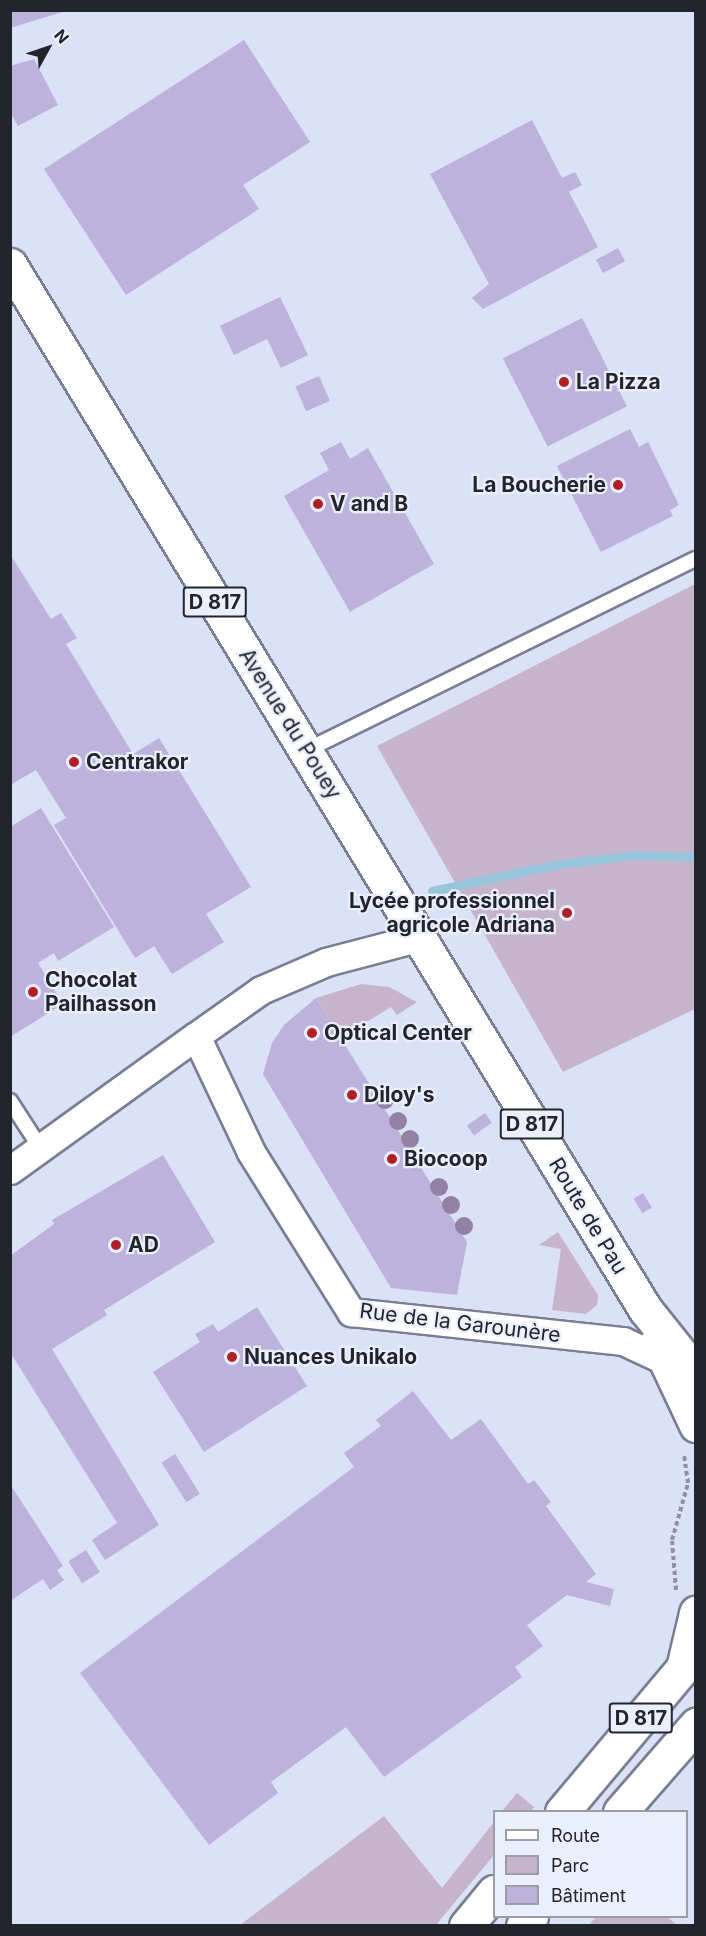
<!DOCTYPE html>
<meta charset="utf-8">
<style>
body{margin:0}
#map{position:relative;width:706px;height:1936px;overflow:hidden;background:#dbe1f6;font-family:Inter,sans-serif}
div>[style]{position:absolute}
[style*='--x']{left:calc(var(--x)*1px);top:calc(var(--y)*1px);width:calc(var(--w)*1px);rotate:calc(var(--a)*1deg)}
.green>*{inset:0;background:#c6b4cc}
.stream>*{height:9px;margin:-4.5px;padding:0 4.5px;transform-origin:4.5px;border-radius:4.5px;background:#97c5dc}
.building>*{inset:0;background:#bcb2db;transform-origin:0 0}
.path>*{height:4px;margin-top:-2px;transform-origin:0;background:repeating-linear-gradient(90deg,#8e92a2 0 4.5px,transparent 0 7.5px)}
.roads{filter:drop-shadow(2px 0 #7a7e92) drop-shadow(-2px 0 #7a7e92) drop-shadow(0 2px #7a7e92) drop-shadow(0 -2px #7a7e92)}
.lane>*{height:14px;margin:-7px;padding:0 7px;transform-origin:7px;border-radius:7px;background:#fff}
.street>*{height:27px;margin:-13.5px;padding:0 13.5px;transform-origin:13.5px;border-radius:13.5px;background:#fff}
.primary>*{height:33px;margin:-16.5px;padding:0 16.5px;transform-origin:16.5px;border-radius:16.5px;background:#fff}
.trees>*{width:18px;height:18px;margin:-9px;border-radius:50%;background:#9281a4}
.dots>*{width:16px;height:16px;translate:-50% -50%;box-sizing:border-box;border:3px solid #ebeefb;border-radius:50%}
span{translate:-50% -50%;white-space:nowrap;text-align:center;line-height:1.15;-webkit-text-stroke:4.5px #ebeefb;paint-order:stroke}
.shield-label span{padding:2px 4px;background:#ebeefb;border:2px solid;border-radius:4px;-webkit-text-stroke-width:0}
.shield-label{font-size:20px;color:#23252d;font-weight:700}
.poi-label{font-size:21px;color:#23252d;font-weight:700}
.left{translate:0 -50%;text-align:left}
.right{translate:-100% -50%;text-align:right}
.street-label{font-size:21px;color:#23252d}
.frame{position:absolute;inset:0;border:12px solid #23252d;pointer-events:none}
.legend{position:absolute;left:493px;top:1810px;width:195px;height:108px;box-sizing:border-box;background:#ebeefb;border:2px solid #9b9ea9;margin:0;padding:8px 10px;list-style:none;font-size:18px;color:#23252d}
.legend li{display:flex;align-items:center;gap:12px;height:30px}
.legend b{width:30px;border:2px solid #9b9ea9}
.north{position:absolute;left:18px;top:18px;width:60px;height:60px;-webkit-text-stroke:4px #ebeefb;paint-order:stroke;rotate:50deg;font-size:16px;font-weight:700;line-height:24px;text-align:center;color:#23252d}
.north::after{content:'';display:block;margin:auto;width:21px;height:27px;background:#23252d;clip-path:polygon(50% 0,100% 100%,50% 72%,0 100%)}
</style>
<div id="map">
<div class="green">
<i style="clip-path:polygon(695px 584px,695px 1009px,563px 1072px,377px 746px)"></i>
<i style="clip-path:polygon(361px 984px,389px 987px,417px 1002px,397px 1015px,391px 1007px,341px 1038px,316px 998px)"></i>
<i style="clip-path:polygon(558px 1232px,598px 1295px,597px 1305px,586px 1314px,552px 1310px,561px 1249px,539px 1245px)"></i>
<i style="clip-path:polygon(517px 1793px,534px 1807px,531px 1811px,502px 1811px)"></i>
<i style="clip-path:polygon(384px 1816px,442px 1888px,494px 1822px,494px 1855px,436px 1925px,240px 1925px)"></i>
<i style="clip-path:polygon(596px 1917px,667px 1917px,677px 1925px,589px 1925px)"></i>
</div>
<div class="stream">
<i style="--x:432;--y:891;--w:124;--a:-12.1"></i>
<i style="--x:553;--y:865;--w:82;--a:-7"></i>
<i style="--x:634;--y:855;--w:62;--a:1.8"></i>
</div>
<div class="building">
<i style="clip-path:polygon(10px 10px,66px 10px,66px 11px,10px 28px)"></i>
<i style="clip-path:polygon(244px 40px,310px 142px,243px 185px,259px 209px,126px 295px,44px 169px)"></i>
<i style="clip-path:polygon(34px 59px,58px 105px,18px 126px,10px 112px,10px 66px)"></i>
<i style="clip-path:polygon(532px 120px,562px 178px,575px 172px,582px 185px,569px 192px,598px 247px,483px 309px,472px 298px,489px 284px,430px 174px)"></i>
<i style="left:618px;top:248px;width:15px;height:25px;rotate:62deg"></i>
<i style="clip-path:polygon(280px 297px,308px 355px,281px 368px,267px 339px,234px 355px,220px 326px)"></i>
<i style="left:582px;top:318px;width:99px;height:89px;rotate:63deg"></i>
<i style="left:319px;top:376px;width:27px;height:26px;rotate:66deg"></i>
<i style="clip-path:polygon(630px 429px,639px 447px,648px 442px,679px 505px,670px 510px,673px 516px,601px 552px,557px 466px)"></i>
<i style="clip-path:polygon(341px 442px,350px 459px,368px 448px,434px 564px,350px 612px,284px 496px,329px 470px,320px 453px)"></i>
<i style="clip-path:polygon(10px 554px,51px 619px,61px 613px,77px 638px,66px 644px,133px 754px,159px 738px,251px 887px,206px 914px,224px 942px,172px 974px,154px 946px,135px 958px,54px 825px,66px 818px,36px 770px,10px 785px)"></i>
<i style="clip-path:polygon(41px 808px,114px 927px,58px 961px,54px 953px,38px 963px,63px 1004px,10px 1037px,10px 827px)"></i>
<i style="clip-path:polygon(316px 998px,467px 1242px,457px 1295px,391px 1288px,263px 1074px,272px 1043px,284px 1025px)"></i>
<i style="left:485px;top:1113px;width:12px;height:22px;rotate:55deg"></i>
<i style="clip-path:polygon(163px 1155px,215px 1242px,104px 1310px,107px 1315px,52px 1349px,159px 1525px,105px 1560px,92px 1540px,117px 1523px,10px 1352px,10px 1256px,54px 1224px,52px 1220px)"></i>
<i style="left:643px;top:1193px;width:17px;height:11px;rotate:59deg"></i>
<i style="clip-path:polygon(257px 1307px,307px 1386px,204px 1452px,153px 1372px,200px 1342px,195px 1334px,213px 1324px,218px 1332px)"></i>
<i style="clip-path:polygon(413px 1391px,451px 1440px,481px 1419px,528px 1484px,534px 1480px,551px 1502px,546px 1506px,596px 1574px,586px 1582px,614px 1589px,610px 1606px,567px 1595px,527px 1625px,543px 1646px,515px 1667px,522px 1677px,384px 1777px,346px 1727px,271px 1782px,278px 1793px,209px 1845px,80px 1673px,354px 1467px,344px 1453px,381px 1426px,376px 1420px)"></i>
<i style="left:175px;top:1454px;width:47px;height:16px;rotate:58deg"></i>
<i style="clip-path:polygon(10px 1484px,63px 1566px,57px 1570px,64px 1580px,50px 1590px,43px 1579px,10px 1601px)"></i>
<i style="left:86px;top:1550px;width:26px;height:21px;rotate:58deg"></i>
</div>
<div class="path">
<i style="--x:676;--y:1590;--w:50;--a:-94.6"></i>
<i style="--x:672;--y:1540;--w:59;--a:-74.3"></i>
<i style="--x:688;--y:1483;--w:30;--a:-98"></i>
</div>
<div class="roads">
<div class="lane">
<i style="--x:307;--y:750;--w:433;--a:-26.2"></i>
<i style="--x:10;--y:1101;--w:57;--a:57.1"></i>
</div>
<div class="street">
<i style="--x:421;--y:937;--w:98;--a:165.3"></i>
<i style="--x:326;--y:962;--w:71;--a:156.7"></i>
<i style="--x:261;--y:990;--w:80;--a:144.7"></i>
<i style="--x:196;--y:1036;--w:128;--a:64.6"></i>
<i style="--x:251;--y:1152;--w:189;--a:58"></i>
<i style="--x:351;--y:1312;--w:274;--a:6.1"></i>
<i style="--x:623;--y:1341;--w:45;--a:24.9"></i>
<i style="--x:10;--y:1170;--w:229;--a:-35.8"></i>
</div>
<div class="primary">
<i style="--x:10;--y:265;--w:1222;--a:58.69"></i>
<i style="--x:645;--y:1309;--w:82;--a:51.4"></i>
<i style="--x:657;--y:1342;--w:92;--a:64.8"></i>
<i style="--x:562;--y:1812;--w:188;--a:-50"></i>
<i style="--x:683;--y:1668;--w:57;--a:-76.7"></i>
<i style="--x:620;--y:1812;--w:116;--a:-48.9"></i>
<i style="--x:466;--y:1926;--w:44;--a:-50.5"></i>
<i style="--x:523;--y:1926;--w:13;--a:-51"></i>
</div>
</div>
<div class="trees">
<i style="left:385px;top:1100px"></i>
<i style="left:398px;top:1121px"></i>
<i style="left:410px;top:1139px"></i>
<i style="left:439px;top:1187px"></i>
<i style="left:451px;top:1205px"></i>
<i style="left:464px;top:1226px"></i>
</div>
<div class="dots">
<i style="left:564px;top:382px;background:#b01e28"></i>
<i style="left:618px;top:485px;background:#b01e28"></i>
<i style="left:318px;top:504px;background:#b01e28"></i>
<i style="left:74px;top:762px;background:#b01e28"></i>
<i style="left:567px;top:913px;background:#b01e28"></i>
<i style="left:33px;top:992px;background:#b01e28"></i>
<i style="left:312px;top:1033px;background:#b01e28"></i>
<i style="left:352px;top:1095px;background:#b01e28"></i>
<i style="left:392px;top:1159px;background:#b01e28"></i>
<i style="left:116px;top:1245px;background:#b01e28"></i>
<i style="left:232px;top:1357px;background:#b01e28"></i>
</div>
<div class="shield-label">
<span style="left:215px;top:602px">D 817</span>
<span style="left:532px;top:1124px">D 817</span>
<span style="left:641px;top:1718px">D 817</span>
</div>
<div class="poi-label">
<span class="left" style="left:576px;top:382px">La Pizza</span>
<span class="right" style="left:606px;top:485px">La Boucherie</span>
<span class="left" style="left:330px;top:504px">V and B</span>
<span class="left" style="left:86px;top:762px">Centrakor</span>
<span class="right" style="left:555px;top:913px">Lycée professionnel<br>agricole Adriana</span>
<span class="left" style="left:45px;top:992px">Chocolat<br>Pailhasson</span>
<span class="left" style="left:324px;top:1033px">Optical Center</span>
<span class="left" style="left:364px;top:1095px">Diloy's</span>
<span class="left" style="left:404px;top:1159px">Biocoop</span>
<span class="left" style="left:128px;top:1245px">AD</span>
<span class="left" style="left:244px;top:1357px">Nuances Unikalo</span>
</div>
<div class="street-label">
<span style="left:290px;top:724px;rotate:58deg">Avenue du Pouey</span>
<span style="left:588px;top:1216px;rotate:59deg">Route de Pau</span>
<span style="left:460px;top:1323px;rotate:7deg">Rue de la Garounère</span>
</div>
<div class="frame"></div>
<ul class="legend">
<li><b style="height:8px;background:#fff"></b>Route</li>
<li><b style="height:16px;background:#c6b4cc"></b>Parc</li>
<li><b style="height:16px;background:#bcb2db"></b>Bâtiment</li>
</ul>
<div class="north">N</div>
</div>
